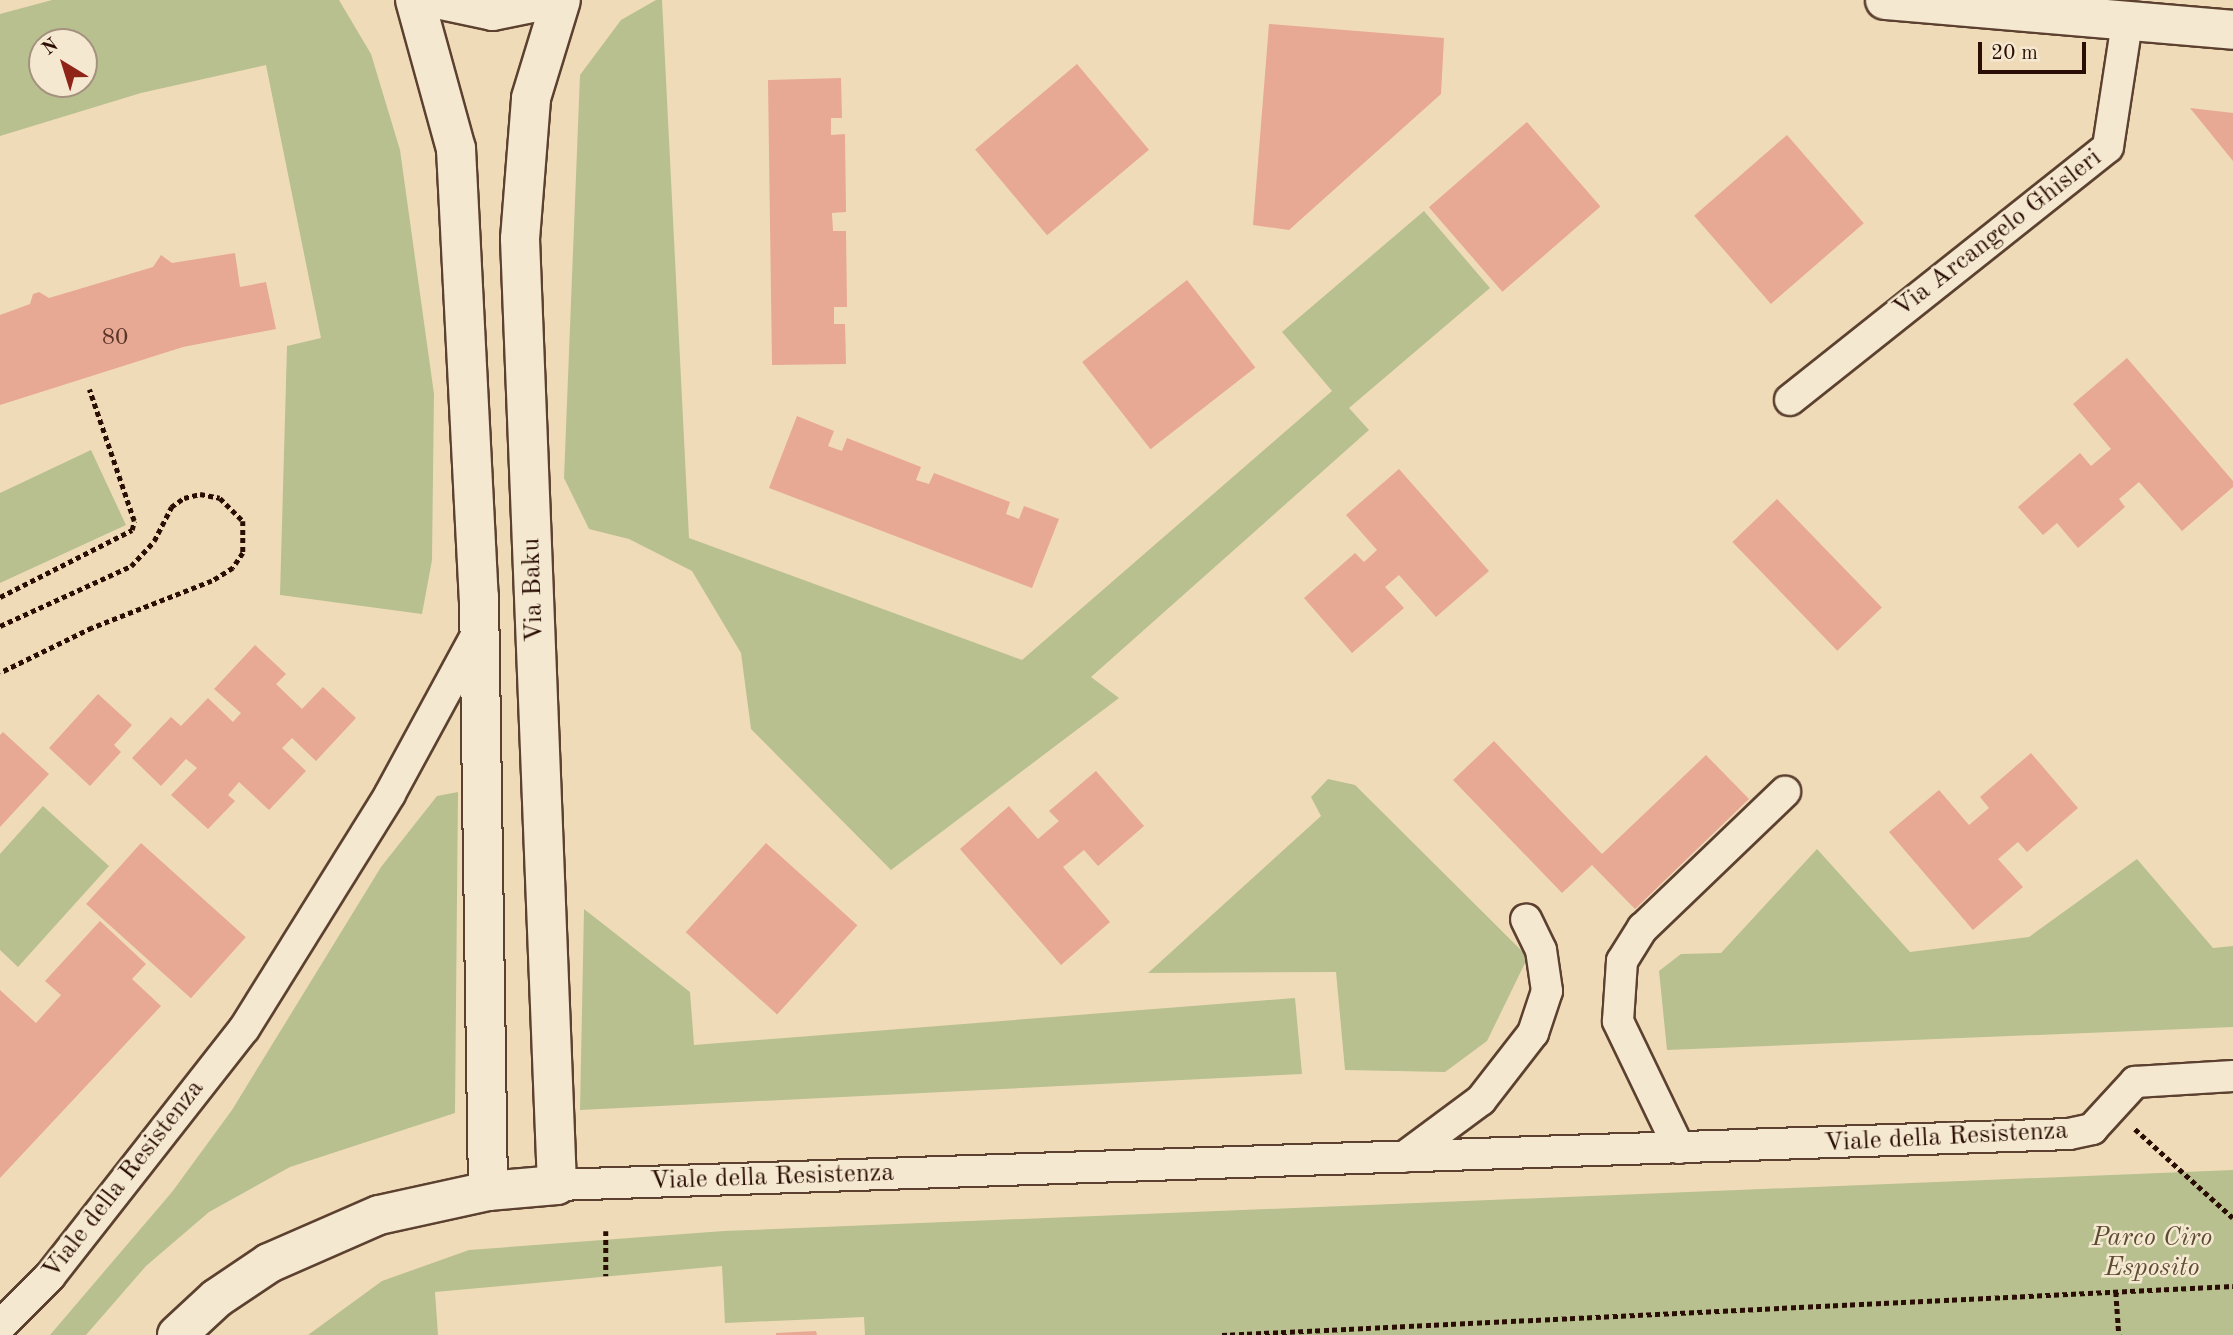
<!DOCTYPE html>
<style>
body{margin:0}
#map{position:relative;width:2233px;height:1335px;overflow:hidden;background:#f0dbb8;font-family:"Old Standard TT",serif}
div>[style]{position:absolute}
[style*='--x']{left:calc(var(--x)*1px);top:calc(var(--y)*1px);width:calc(var(--w)*1px);rotate:calc(var(--a)*1deg)}
.green>*{inset:0;background:#b8c08f}
.building>*{inset:0;background:#e7a894;transform-origin:0 0}
.path>*{height:4.5px;margin-top:-2.25px;transform-origin:0;background:repeating-linear-gradient(90deg,#2b0e03 0 5px,transparent 0 8.5px)}
.roads{filter:drop-shadow(2px 0 #5c4130) drop-shadow(-2px 0 #5c4130) drop-shadow(0 2px #5c4130) drop-shadow(0 -2px #5c4130)}
.street>*{height:30px;margin:-15px;padding:0 15px;transform-origin:15px;border-radius:15px;background:#f5e8d1}
.secondary>*{height:38px;margin:-19px;padding:0 19px;transform-origin:19px;border-radius:19px;background:#f5e8d1}
span{translate:-50% -50%;white-space:nowrap;text-align:center;line-height:1.15;-webkit-text-stroke:5px #f5e8d1;paint-order:stroke}
.number-label{font-size:23px;color:#5a3427}
.number-label span{-webkit-text-stroke-width:0}
.street-label{font-size:26px;color:#2b0e03}
.park-label{font-size:26px;color:#5c4c34;font-style:italic}
.north{position:absolute;left:28px;top:28px;width:70px;height:70px;box-sizing:border-box;background:#f5e8d1;border:2px solid #a4917f;border-radius:50%;rotate:322deg;font-size:19px;font-weight:700;line-height:28px;text-align:center;color:#2b0e03}
.north::after{content:'';display:block;margin:auto;width:24px;height:32px;background:#8f2418;clip-path:polygon(50% 0,100% 100%,50% 72%,0 100%)}
.scale{position:absolute;left:1978px;top:42px;width:108px;height:32px;box-sizing:border-box;border:4px solid #2b0e03;border-top:0;padding-left:9px;font-size:21px;line-height:24px;white-space:nowrap;color:#2b0e03;-webkit-text-stroke:5px #f5e8d1;paint-order:stroke}
</style>
<div id="map">
<div class="green">
<i style="clip-path:polygon(evenodd,52px 0,339px 0,371px 54px,400px 150px,434px 394px,432px 560px,422px 614px,280px 595px,287px 346px,321px 338px,266px 65px,141px 93px,0 136px,0 14px,52px 0,42px 42px,84px 42px,84px 84px,42px 84px,42px 42px)"></i>
<i style="clip-path:polygon(656px 0,662px 0,689px 538px,1022px 660px,1332px 391px,1282px 332px,1424px 211px,1490px 288px,1349px 408px,1369px 430px,1091px 677px,1119px 698px,891px 870px,751px 729px,741px 653px,692px 571px,629px 539px,589px 529px,564px 478px,580px 75px,621px 20px)"></i>
<i style="clip-path:polygon(91px 450px,126px 525px,0 583px,0 493px)"></i>
<i style="clip-path:polygon(1328px 779px,1355px 785px,1528px 957px,1487px 1041px,1445px 1072px,1345px 1070px,1336px 972px,1148px 973px,1321px 816px,1311px 797px)"></i>
<i style="clip-path:polygon(458px 792px,455px 1113px,290px 1167px,209px 1212px,146px 1266px,86px 1335px,50px 1335px,172px 1192px,232px 1110px,381px 867px,437px 796px)"></i>
<i style="clip-path:polygon(43px 806px,109px 866px,18px 967px,0 950px,0 854px)"></i>
<i style="clip-path:polygon(1817px 849px,1910px 952px,2029px 937px,2137px 859px,2213px 948px,2233px 946px,2233px 1027px,1667px 1050px,1659px 971px,1681px 954px,1721px 953px)"></i>
<i style="clip-path:polygon(584px 909px,690px 992px,694px 1045px,1295px 998px,1302px 1074px,580px 1110px)"></i>
<i style="clip-path:polygon(2233px 1170px,2233px 1335px,865px 1335px,864px 1317px,725px 1323px,722px 1266px,435px 1292px,438px 1335px,308px 1335px,382px 1281px,469px 1250px,724px 1231px)"></i>
</div>
<div class="building">
<i style="clip-path:polygon(1269px 24px,1444px 38px,1441px 94px,1289px 230px,1253px 225px)"></i>
<i style="left:1077px;top:64px;width:112px;height:133px;rotate:50deg"></i>
<i style="clip-path:polygon(841px 78px,842px 118px,831px 118px,831px 135px,845px 134px,846px 212px,832px 213px,833px 231px,846px 231px,847px 307px,834px 307px,834px 324px,845px 324px,846px 364px,772px 365px,768px 80px)"></i>
<i style="clip-path:polygon(2190px 108px,2233px 113px,2233px 161px)"></i>
<i style="left:1527px;top:122px;width:112px;height:130px;rotate:49deg"></i>
<i style="left:1787px;top:135px;width:117px;height:123px;rotate:49deg"></i>
<i style="clip-path:polygon(235px 253px,240px 287px,266px 282px,276px 329px,183px 347px,0 405px,0 315px,30px 304px,33px 294px,39px 292px,49px 298px,153px 267px,161px 255px,172px 263px)"></i>
<i style="left:1187px;top:280px;width:111px;height:133px;rotate:52deg"></i>
<i style="clip-path:polygon(2127px 358px,2233px 481px,2233px 487px,2182px 531px,2139px 482px,2119px 499px,2125px 507px,2078px 548px,2057px 523px,2043px 535px,2018px 507px,2080px 453px,2091px 466px,2111px 449px,2073px 404px)"></i>
<i style="clip-path:polygon(797px 416px,834px 431px,828px 446px,842px 451px,847px 438px,921px 467px,916px 480px,929px 484px,934px 473px,1010px 502px,1006px 514px,1019px 519px,1024px 506px,1059px 519px,1032px 588px,769px 488px)"></i>
<i style="clip-path:polygon(1399px 469px,1489px 571px,1436px 617px,1399px 575px,1385px 587px,1404px 608px,1352px 653px,1304px 598px,1355px 553px,1364px 562px,1377px 550px,1346px 515px)"></i>
<i style="left:1777px;top:499px;width:151px;height:62px;rotate:46deg"></i>
<i style="clip-path:polygon(255px 645px,286px 674px,276px 684px,302px 709px,323px 687px,356px 718px,316px 761px,292px 738px,282px 748px,306px 771px,269px 810px,239px 782px,228px 795px,235px 801px,208px 829px,171px 795px,197px 768px,186px 759px,161px 786px,132px 758px,171px 717px,181px 726px,208px 698px,233px 722px,241px 713px,214px 689px)"></i>
<i style="clip-path:polygon(98px 694px,132px 725px,114px 745px,121px 752px,90px 786px,49px 748px)"></i>
<i style="clip-path:polygon(3px 732px,49px 774px,0 827px,0 735px)"></i>
<i style="clip-path:polygon(1494px 741px,1602px 854px,1706px 755px,1749px 799px,1635px 909px,1592px 865px,1562px 893px,1453px 780px)"></i>
<i style="clip-path:polygon(2031px 753px,2078px 808px,2027px 852px,2018px 842px,1998px 859px,2023px 887px,1973px 930px,1889px 832px,1939px 790px,1969px 825px,1989px 808px,1980px 797px)"></i>
<i style="clip-path:polygon(1096px 771px,1144px 826px,1098px 866px,1084px 850px,1063px 867px,1110px 922px,1061px 965px,960px 849px,1009px 806px,1038px 839px,1059px 821px,1049px 811px)"></i>
<i style="left:141px;top:843px;width:141px;height:82px;rotate:42deg"></i>
<i style="left:766px;top:843px;width:123px;height:120px;rotate:42deg"></i>
<i style="clip-path:polygon(100px 921px,146px 964px,132px 979px,161px 1006px,0 1178px,0 990px,36px 1023px,61px 995px,45px 981px)"></i>
<i style="clip-path:polygon(816px 1331px,817px 1335px,776px 1335px,776px 1333px)"></i>
</div>
<div class="path">
<i style="--x:0;--y:597;--w:148;--a:-26.9"></i>
<i style="--x:132;--y:530;--w:9;--a:-77"></i>
<i style="--x:134;--y:521;--w:139;--a:-108.8"></i>
<i style="--x:0;--y:626;--w:144;--a:-24.6"></i>
<i style="--x:131;--y:566;--w:34;--a:-47"></i>
<i style="--x:154;--y:541;--w:38;--a:-63"></i>
<i style="--x:171;--y:507;--w:16;--a:-35"></i>
<i style="--x:184;--y:498;--w:16;--a:-14"></i>
<i style="--x:200;--y:494;--w:20;--a:11"></i>
<i style="--x:220;--y:498;--w:33;--a:45"></i>
<i style="--x:243;--y:521;--w:32;--a:90"></i>
<i style="--x:243;--y:553;--w:18;--a:124"></i>
<i style="--x:233;--y:568;--w:25;--a:148"></i>
<i style="--x:212;--y:581;--w:129;--a:158.6"></i>
<i style="--x:92;--y:628;--w:102;--a:153.9"></i>
<i style="--x:2135;--y:1129;--w:132;--a:42.2"></i>
<i style="--x:606;--y:1231;--w:45;--a:90"></i>
<i style="--x:2116;--y:1292;--w:43;--a:86"></i>
<i style="--x:1222;--y:1335;--w:1012;--a:-2.77"></i>
</div>
<div class="roads">
<div class="street">
<i style="--x:1790;--y:400;--w:406;--a:-38.5"></i>
<i style="--x:2108;--y:147;--w:125;--a:-81.3"></i>
<i style="--x:1679;--y:1148;--w:141;--a:-115.7"></i>
<i style="--x:1618;--y:1021;--w:60;--a:-86.2"></i>
<i style="--x:1622;--y:961;--w:39;--a:-58"></i>
<i style="--x:1643;--y:928;--w:197;--a:-43.8"></i>
<i style="--x:1404;--y:1157;--w:96;--a:-36.5"></i>
<i style="--x:1481;--y:1100;--w:85;--a:-52.2"></i>
<i style="--x:1533;--y:1033;--w:44;--a:-71.6"></i>
<i style="--x:1547;--y:991;--w:41;--a:-98.3"></i>
<i style="--x:1541;--y:950;--w:34;--a:-116"></i>
<i style="--x:557;--y:1185;--w:1513;--a:-1.93"></i>
<i style="--x:2069;--y:1134;--w:24;--a:-12"></i>
<i style="--x:2092;--y:1129;--w:64;--a:-47.5"></i>
<i style="--x:2135;--y:1082;--w:98;--a:-3.5"></i>
<i style="--x:0;--y:1326;--w:71;--a:-45"></i>
<i style="--x:50;--y:1276;--w:314;--a:-51.9"></i>
<i style="--x:244;--y:1029;--w:277;--a:-58.1"></i>
<i style="--x:390;--y:794;--w:189;--a:-61.5"></i>
</div>
<div class="secondary">
<i style="--x:415;--y:0;--w:155;--a:74.6"></i>
<i style="--x:456;--y:149;--w:449;--a:87.1"></i>
<i style="--x:479;--y:597;--w:594;--a:89.13"></i>
<i style="--x:441;--y:0;--w:53;--a:11.9"></i>
<i style="--x:493;--y:11;--w:54;--a:-11.7"></i>
<i style="--x:1885;--y:0;--w:349;--a:4.9"></i>
<i style="--x:177;--y:1335;--w:54;--a:-42.8"></i>
<i style="--x:217;--y:1298;--w:63;--a:-33.9"></i>
<i style="--x:269;--y:1263;--w:120;--a:-23.6"></i>
<i style="--x:379;--y:1215;--w:112;--a:-12.4"></i>
<i style="--x:488;--y:1191;--w:69;--a:-5"></i>
<i style="--x:557;--y:1185;--w:947;--a:-92.24"></i>
<i style="--x:520;--y:239;--w:141;--a:-85.5"></i>
<i style="--x:531;--y:98;--w:102;--a:-73"></i>
</div>
</div>
<div class="number-label">
<span style="left:115px;top:338px">80</span>
</div>
<div class="street-label">
<span style="left:1998px;top:234px;rotate:-38deg">Via Arcangelo Ghisleri</span>
<span style="left:534px;top:590px;rotate:-92deg">Via Baku</span>
<span style="left:1946px;top:1138px;rotate:-3deg">Viale della Resistenza</span>
<span style="left:772px;top:1178px;rotate:-2deg">Viale della Resistenza</span>
<span style="left:124px;top:1180px;rotate:-52deg">Viale della Resistenza</span>
</div>
<div class="park-label">
<span style="left:2152px;top:1254px">Parco Ciro<br>Esposito</span>
</div>
<div class="north">N</div>
<div class="scale">20 m</div>
</div>
